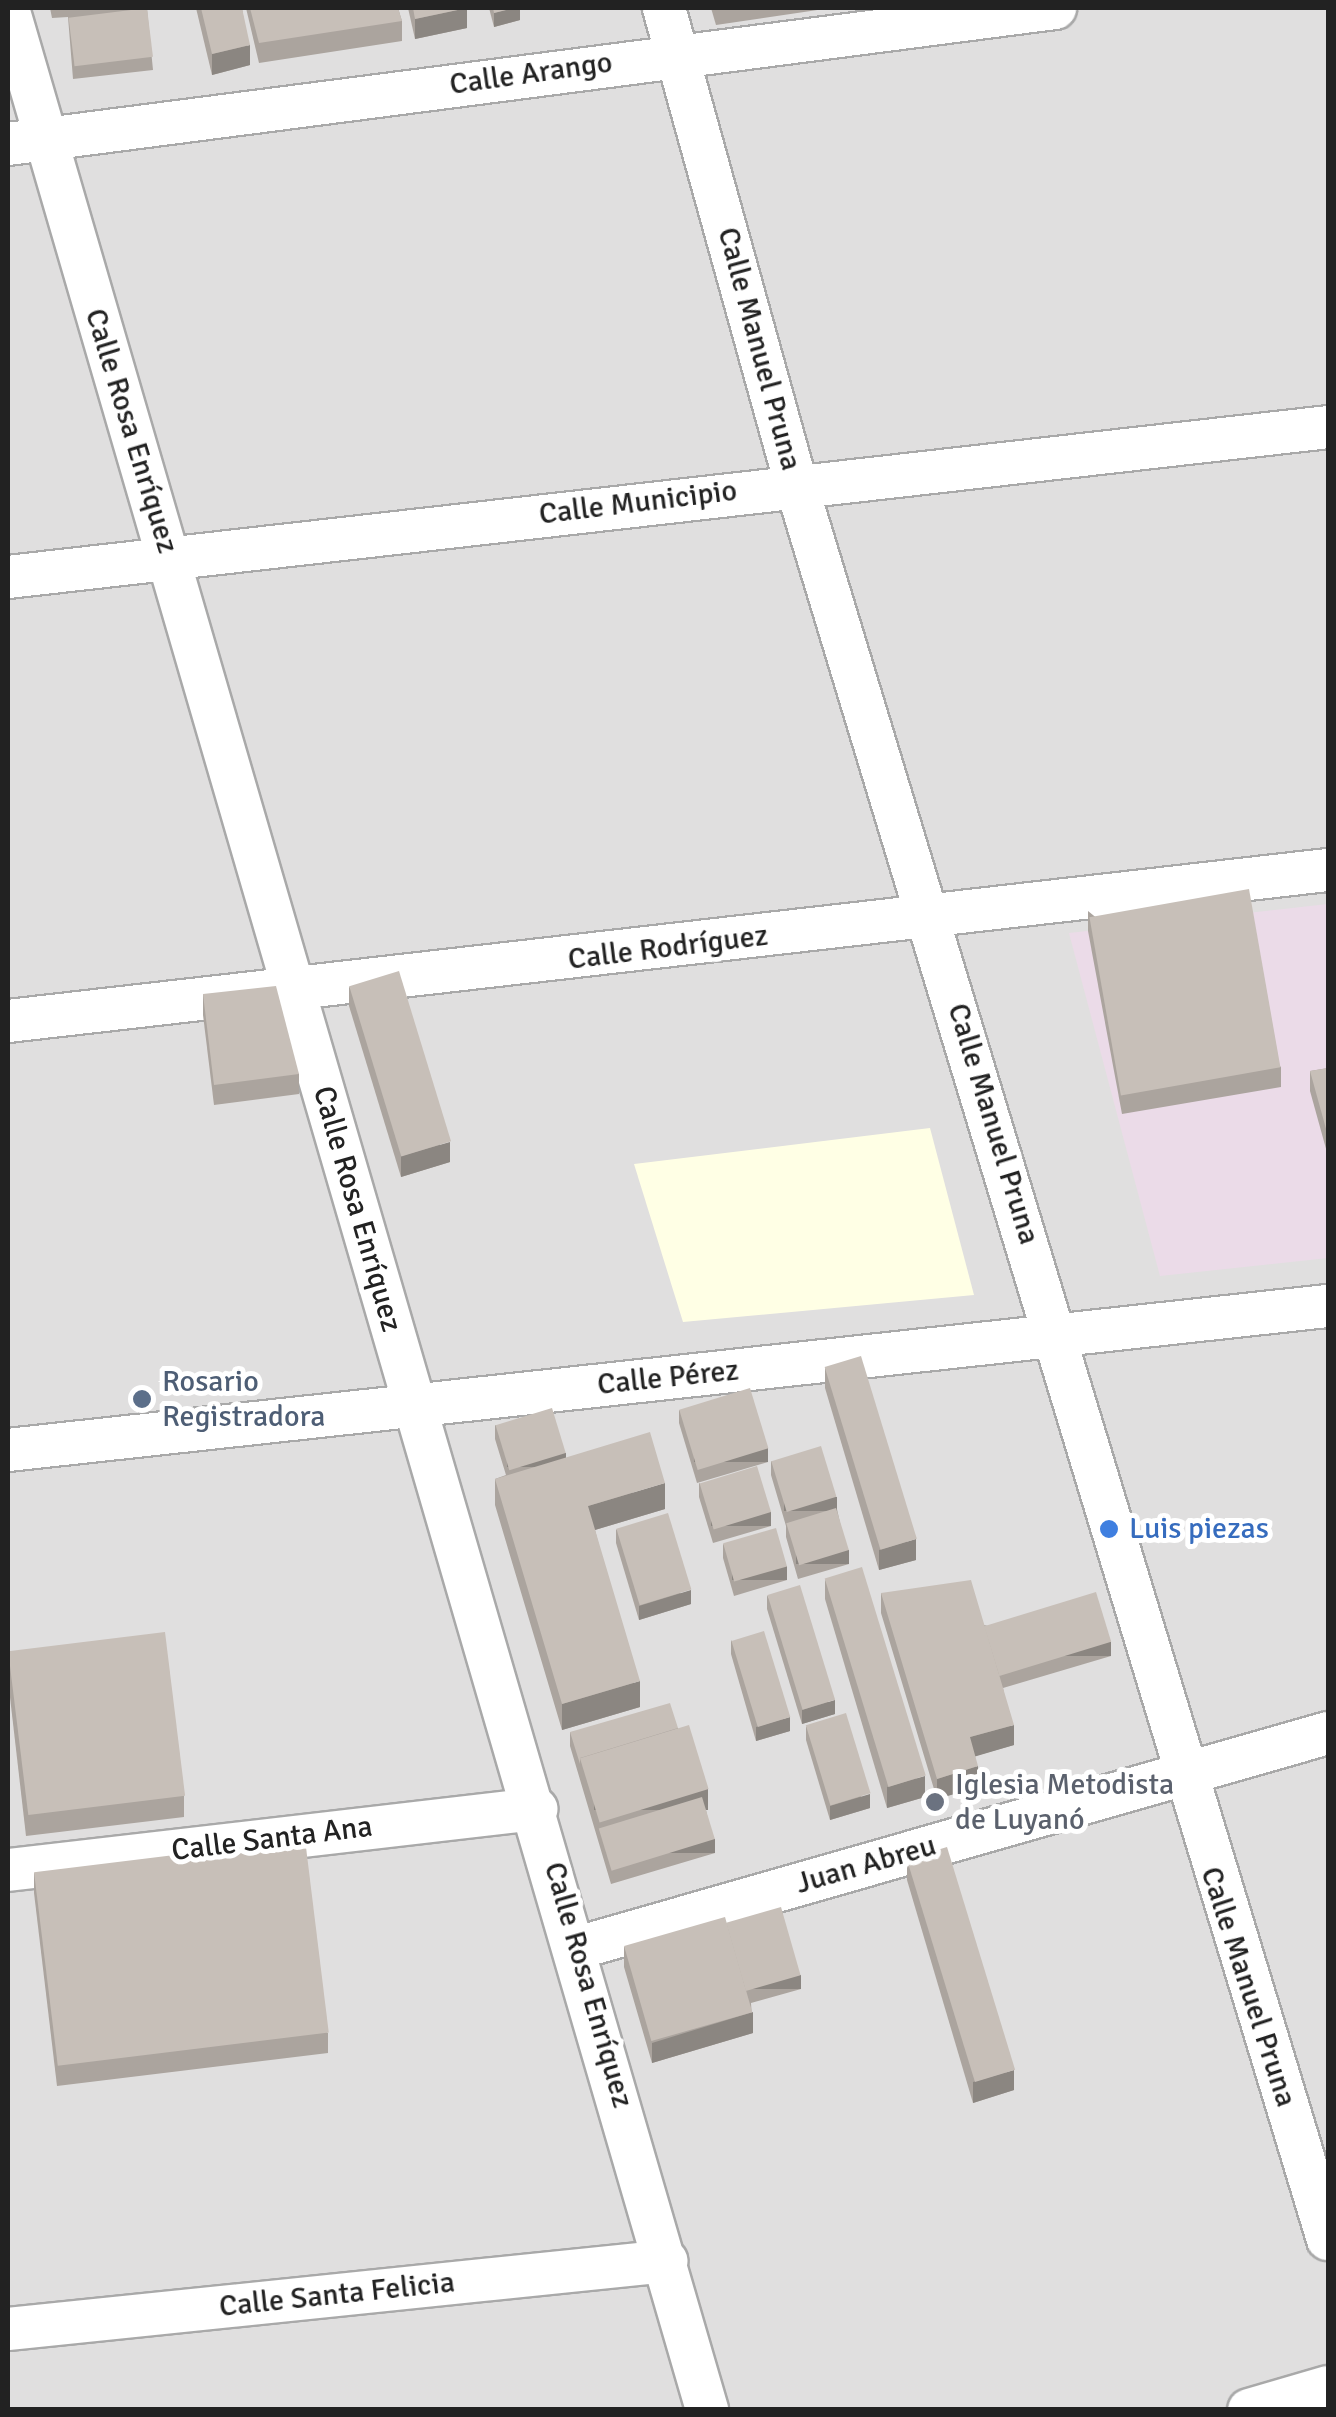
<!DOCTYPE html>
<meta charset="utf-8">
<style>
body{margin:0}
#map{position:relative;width:1336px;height:2417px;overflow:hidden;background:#f2efe9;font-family:Signika,sans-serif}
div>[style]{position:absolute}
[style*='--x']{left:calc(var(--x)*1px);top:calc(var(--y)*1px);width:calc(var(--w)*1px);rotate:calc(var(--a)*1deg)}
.residential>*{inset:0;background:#e0dfdf;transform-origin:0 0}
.industrial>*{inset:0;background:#ebdbe8}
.education>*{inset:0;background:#ffffe5}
.roads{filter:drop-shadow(2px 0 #a9a9a9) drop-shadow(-2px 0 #a9a9a9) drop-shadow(0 2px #a9a9a9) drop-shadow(0 -2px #a9a9a9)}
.street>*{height:42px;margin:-21px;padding:0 21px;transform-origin:21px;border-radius:21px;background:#fff}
.wall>*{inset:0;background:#aba49e}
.shaded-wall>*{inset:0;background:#8b8681;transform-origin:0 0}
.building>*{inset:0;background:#c7bfb8;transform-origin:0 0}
.dots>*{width:28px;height:28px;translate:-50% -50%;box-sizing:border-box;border:5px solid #fff;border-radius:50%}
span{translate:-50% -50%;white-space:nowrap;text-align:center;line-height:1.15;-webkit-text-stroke:10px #fff;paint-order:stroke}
.street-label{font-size:30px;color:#222}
.service-label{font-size:30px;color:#4e5e75}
.left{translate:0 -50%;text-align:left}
.shop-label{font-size:30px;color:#366cbe}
.worship-label{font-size:30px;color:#5b616d}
.frame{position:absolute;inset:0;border:10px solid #222;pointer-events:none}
</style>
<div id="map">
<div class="residential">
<i style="left:8px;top:8px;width:1320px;height:2401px"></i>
</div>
<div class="industrial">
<i style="clip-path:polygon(1328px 904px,1328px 1258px,1160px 1276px,1069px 933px)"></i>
</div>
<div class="education">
<i style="clip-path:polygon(930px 1128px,974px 1295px,683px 1322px,634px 1164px)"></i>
</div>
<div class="roads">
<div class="street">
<i style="--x:8;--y:8;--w:2502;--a:73.77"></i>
<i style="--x:664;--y:8;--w:494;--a:74.5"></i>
<i style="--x:796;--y:484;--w:1834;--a:73.14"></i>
<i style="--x:8;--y:144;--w:1056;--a:-7.4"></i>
<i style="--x:8;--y:577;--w:1328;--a:-6.48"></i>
<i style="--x:8;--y:1021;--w:1329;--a:-6.53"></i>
<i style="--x:8;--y:1450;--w:1328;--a:-6.23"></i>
<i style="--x:8;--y:1870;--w:532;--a:-6.59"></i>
<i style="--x:577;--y:1948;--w:781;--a:-15.98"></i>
<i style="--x:8;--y:2329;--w:662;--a:-5.89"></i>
<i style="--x:1249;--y:2410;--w:82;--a:-16.2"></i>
</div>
</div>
<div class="wall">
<i style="clip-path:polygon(50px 8px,158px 8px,147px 9px,153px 70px,73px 79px,68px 17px,52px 18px)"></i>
<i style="clip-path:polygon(196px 8px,242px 8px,250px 65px,212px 75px)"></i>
<i style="clip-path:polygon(246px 8px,398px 8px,402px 21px,402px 41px,259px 63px)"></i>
<i style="clip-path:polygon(408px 8px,467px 8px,467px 28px,415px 39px)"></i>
<i style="clip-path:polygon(489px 8px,520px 8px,520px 20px,494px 27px)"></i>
<i style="clip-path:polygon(711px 8px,831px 8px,716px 25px)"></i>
<i style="clip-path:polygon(1088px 911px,1281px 1067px,1281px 1087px,1122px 1114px,1088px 931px)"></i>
<i style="clip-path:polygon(349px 986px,450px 1162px,401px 1177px,349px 1006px)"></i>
<i style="clip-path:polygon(203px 994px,299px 1074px,299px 1094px,214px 1105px,203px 1015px)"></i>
<i style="clip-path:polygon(1328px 1068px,1328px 1156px,1310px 1091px,1310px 1071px)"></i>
<i style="clip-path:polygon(825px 1367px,916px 1560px,879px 1570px,825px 1388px)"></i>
<i style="clip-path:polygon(679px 1410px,768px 1462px,697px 1483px,679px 1423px)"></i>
<i style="clip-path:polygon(495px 1425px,566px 1458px,665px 1509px,595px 1530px,640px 1707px,562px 1730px,495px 1505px,495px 1479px,506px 1475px,495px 1439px)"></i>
<i style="clip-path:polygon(771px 1461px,837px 1509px,849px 1564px,798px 1579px,786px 1537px,786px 1526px,771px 1475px)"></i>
<i style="clip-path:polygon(699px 1483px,771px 1526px,713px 1543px,699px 1497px)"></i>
<i style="clip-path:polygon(616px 1529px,691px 1604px,639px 1620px,616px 1543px)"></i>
<i style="clip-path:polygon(723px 1544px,787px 1580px,734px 1596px,723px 1558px)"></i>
<i style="clip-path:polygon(825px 1579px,925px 1797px,887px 1808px,825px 1599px)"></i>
<i style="clip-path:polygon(881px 1593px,984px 1625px,1111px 1656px,1003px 1688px,1014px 1745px,975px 1756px,978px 1787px,937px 1799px,881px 1613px)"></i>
<i style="clip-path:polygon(767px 1595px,835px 1714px,802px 1724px,767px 1609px)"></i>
<i style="clip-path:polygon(731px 1640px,790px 1731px,756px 1741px,731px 1654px)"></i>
<i style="clip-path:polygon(8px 1651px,184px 1796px,184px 1817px,26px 1836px,8px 1680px)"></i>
<i style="clip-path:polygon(806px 1726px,870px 1808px,830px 1820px,806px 1740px)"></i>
<i style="clip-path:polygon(678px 1728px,708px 1810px,706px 1810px,715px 1853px,611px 1884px,570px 1746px,570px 1732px)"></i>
<i style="clip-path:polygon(907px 1860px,1014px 2090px,973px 2103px,907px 1880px)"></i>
<i style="clip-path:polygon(34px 1873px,328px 2033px,328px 2053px,57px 2086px,34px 1893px)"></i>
<i style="clip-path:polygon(726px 1923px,801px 1989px,751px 2003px,753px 2033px,652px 2063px,624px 1967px,624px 1947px)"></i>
</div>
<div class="shaded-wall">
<i style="clip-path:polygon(467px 8px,467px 28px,415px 39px,415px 19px)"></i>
<i style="clip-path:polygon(514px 8px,520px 8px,520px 20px,494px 27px,494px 13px)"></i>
<i style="clip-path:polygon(250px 45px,250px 65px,212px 75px,212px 54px)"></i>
<i style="clip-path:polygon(450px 1142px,450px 1162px,401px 1177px,401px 1156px)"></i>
<i style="left:768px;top:1448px;width:14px;height:74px;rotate:90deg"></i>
<i style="left:566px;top:1453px;width:14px;height:59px;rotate:90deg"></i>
<i style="clip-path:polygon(665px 1483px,665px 1509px,588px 1532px,588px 1506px)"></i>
<i style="left:837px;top:1497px;width:14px;height:53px;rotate:90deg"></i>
<i style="left:771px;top:1512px;width:14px;height:60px;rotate:90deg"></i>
<i style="clip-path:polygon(916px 1539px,916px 1560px,879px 1570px,879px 1550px)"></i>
<i style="left:849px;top:1550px;width:14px;height:53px;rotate:90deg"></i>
<i style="left:787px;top:1566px;width:14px;height:55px;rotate:90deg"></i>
<i style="clip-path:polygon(691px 1590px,691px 1604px,639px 1620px,639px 1606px)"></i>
<i style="left:1111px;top:1642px;width:14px;height:118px;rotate:90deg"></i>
<i style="clip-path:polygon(640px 1681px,640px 1707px,562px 1730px,562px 1704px)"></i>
<i style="clip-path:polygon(835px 1700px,835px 1714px,802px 1724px,802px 1710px)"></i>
<i style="clip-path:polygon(790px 1717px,790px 1731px,756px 1741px,756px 1727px)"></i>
<i style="clip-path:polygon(1014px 1725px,1014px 1745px,970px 1758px,970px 1737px)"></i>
<i style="clip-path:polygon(978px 1766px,978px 1787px,937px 1799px,937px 1779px)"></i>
<i style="clip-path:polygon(925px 1776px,925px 1797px,887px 1808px,887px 1787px)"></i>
<i style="left:708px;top:1789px;width:21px;height:114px;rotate:90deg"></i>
<i style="clip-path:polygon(870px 1794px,870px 1808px,830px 1820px,830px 1806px)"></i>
<i style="left:715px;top:1839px;width:14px;height:109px;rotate:90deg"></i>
<i style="left:801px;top:1975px;width:14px;height:58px;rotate:90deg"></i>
<i style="clip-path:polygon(753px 2012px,753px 2033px,652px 2063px,652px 2043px)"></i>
<i style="clip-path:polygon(1014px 2070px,1014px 2090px,973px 2103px,973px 2082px)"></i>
</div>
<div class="building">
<i style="left:147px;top:8px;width:49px;height:79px;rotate:83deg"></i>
<i style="clip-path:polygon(201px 8px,242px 8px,250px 45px,212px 54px)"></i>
<i style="clip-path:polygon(250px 8px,398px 8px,402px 21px,259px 43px)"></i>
<i style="clip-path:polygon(413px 8px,467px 8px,415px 19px)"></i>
<i style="clip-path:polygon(493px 8px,514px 8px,494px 13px)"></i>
<i style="left:1249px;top:889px;width:181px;height:162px;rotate:80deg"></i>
<i style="left:399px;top:971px;width:178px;height:52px;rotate:73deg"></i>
<i style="clip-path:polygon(276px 986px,299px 1074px,214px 1085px,203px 994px)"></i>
<i style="clip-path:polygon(1328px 1068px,1328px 1136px,1310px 1071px)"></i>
<i style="left:861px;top:1356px;width:191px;height:38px;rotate:73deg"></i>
<i style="left:750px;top:1388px;width:63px;height:74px;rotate:73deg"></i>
<i style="left:552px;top:1408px;width:47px;height:59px;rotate:73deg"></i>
<i style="clip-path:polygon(650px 1432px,665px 1483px,588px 1506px,640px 1681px,562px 1704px,495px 1479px)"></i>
<i style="left:821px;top:1446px;width:53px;height:52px;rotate:73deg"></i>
<i style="left:757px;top:1466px;width:48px;height:60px;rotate:73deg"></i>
<i style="left:836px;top:1508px;width:44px;height:52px;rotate:73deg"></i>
<i style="left:668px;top:1513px;width:80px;height:54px;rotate:73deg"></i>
<i style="left:776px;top:1528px;width:40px;height:55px;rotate:74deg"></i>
<i style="left:862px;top:1567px;width:218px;height:39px;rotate:73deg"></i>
<i style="clip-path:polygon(971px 1580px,1014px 1725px,970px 1737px,978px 1766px,937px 1779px,881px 1593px)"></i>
<i style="left:800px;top:1585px;width:120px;height:34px;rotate:73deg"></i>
<i style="left:1096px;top:1592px;width:52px;height:117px;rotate:73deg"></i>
<i style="left:764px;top:1631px;width:90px;height:34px;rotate:73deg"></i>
<i style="left:165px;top:1632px;width:165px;height:158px;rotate:83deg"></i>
<i style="clip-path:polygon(670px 1703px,678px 1728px,580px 1758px,580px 1764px,570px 1732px)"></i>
<i style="left:846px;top:1713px;width:84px;height:42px;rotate:73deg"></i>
<i style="left:689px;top:1725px;width:67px;height:114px;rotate:73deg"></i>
<i style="left:702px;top:1797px;width:44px;height:108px;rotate:73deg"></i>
<i style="left:305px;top:1839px;width:195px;height:273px;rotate:83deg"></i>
<i style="left:947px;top:1847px;width:233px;height:42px;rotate:73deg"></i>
<i style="left:781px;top:1907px;width:71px;height:57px;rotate:74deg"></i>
<i style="left:725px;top:1917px;width:99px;height:105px;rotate:74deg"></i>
</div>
<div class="dots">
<i style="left:142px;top:1399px;background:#5c6f8a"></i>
<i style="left:1109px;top:1529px;background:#3f7fe0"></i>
<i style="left:935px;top:1802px;background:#6b7280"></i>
</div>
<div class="street-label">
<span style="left:531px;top:74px;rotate:-8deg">Calle Arango</span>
<span style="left:759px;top:349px;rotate:75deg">Calle Manuel Pruna</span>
<span style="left:131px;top:431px;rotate:73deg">Calle Rosa Enríquez</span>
<span style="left:638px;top:503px;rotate:-7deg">Calle Municipio</span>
<span style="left:668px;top:948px;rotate:-7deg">Calle Rodríguez</span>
<span style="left:993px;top:1124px;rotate:73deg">Calle Manuel Pruna</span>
<span style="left:357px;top:1209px;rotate:74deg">Calle Rosa Enríquez</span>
<span style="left:668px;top:1378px;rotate:-6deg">Calle Pérez</span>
<span style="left:272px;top:1839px;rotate:-7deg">Calle Santa Ana</span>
<span style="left:866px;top:1865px;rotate:-16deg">Juan Abreu</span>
<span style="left:588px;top:1985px;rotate:74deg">Calle Rosa Enríquez</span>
<span style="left:1248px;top:1987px;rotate:72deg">Calle Manuel Pruna</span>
<span style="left:337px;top:2295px;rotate:-6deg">Calle Santa Felicia</span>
</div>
<div class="service-label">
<span class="left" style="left:162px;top:1399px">Rosario<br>Registradora</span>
</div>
<div class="shop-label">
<span class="left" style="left:1129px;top:1529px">Luis piezas</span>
</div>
<div class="worship-label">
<span class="left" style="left:955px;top:1802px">Iglesia Metodista<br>de Luyanó</span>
</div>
<div class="frame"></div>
</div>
